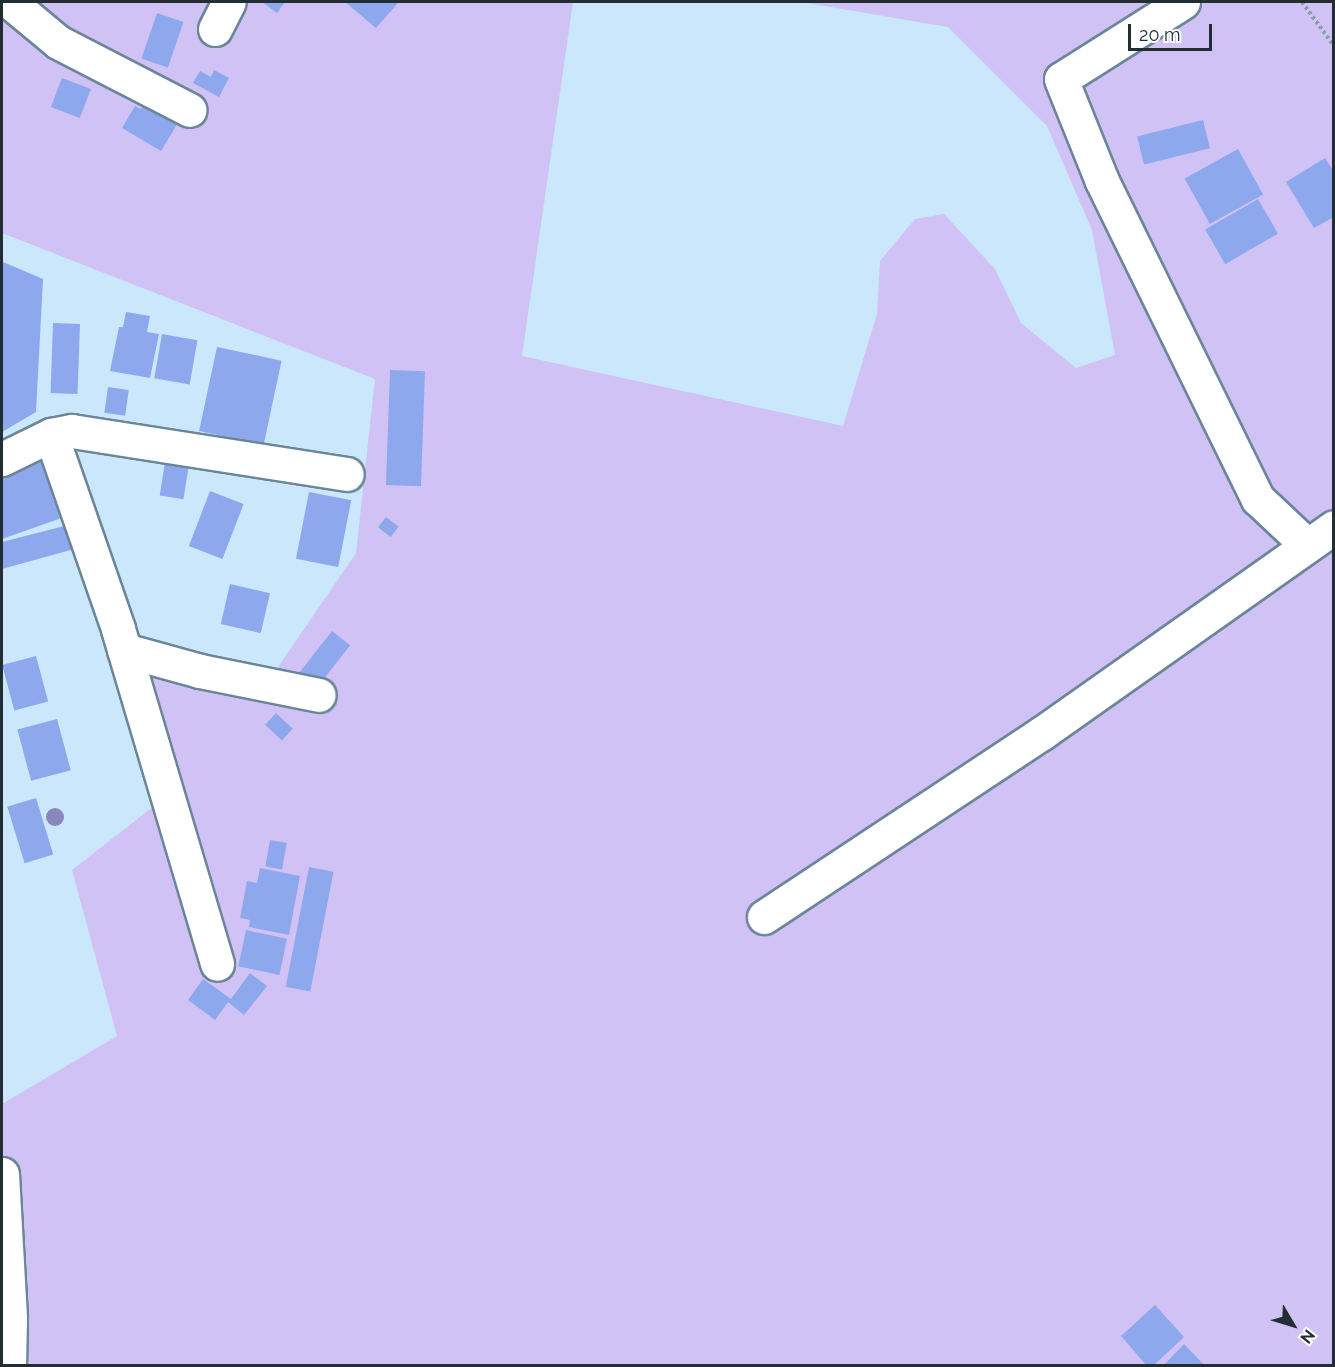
<!DOCTYPE html>
<style>
body{margin:0}
#map{position:relative;width:1335px;height:1367px;overflow:hidden;background:#cae7fb;font-family:Raleway,sans-serif}
div>[style]{position:absolute}
[style*='--x']{left:calc(var(--x)*1px);top:calc(var(--y)*1px);width:calc(var(--w)*1px);rotate:calc(var(--a)*1deg)}
.green>*{inset:0;background:#d1c2f5}
.building>*{inset:0;background:#8ea8ed;transform-origin:0 0}
.path>*{height:4px;margin-top:-2px;transform-origin:0;background:repeating-linear-gradient(90deg,#879dab 0 3px,transparent 0 6px)}
.roads{filter:drop-shadow(2px 0 #6b8699) drop-shadow(-2px 0 #6b8699) drop-shadow(0 2px #6b8699) drop-shadow(0 -2px #6b8699)}
.minor>*{height:33px;margin:-16.5px;padding:0 16.5px;transform-origin:16.5px;border-radius:16.5px;background:#fff}
.trees>*{width:18px;height:18px;margin:-9px;border-radius:50%;background:#8b86bd}
span{translate:-50% -50%;white-space:nowrap;text-align:center;line-height:1.15;-webkit-text-stroke:5px #fff;paint-order:stroke}
.frame{position:absolute;inset:0;border:3px solid #222d34;pointer-events:none}
.north{position:absolute;left:1263px;top:1295px;width:60px;height:60px;-webkit-text-stroke:4px #fff;paint-order:stroke;rotate:128deg;font-size:16px;font-weight:700;line-height:24px;text-align:center;color:#222d34}
.north::after{content:'';display:block;margin:auto;width:21px;height:27px;background:#222d34;clip-path:polygon(50% 0,100% 100%,50% 72%,0 100%)}
.scale{position:absolute;left:1128px;top:24px;width:84px;height:27px;box-sizing:border-box;border:3px solid #222d34;border-top:0;padding-left:8px;font-size:18px;line-height:21px;white-space:nowrap;color:#222d34;-webkit-text-stroke:4px #fff;paint-order:stroke}
</style>
<div id="map">
<div class="green">
<i style="clip-path:polygon(2px 2px,573px 2px,522px 356px,843px 426px,877px 314px,880px 261px,915px 219px,944px 214px,995px 269px,1021px 323px,1076px 368px,1115px 355px,1092px 230px,1047px 126px,948px 27px,801px 2px,1333px 2px,1333px 1365px,2px 1365px,2px 1104px,117px 1036px,72px 870px,172px 792px,127px 665px,257px 698px,356px 553px,375px 379px,2px 233px)"></i>
</div>
<div class="building">
<i style="clip-path:polygon(262px 2px,285px 2px,277px 13px)"></i>
<i style="clip-path:polygon(345px 2px,399px 2px,376px 28px)"></i>
<i style="left:157px;top:13px;width:28px;height:48px;rotate:19deg"></i>
<i style="clip-path:polygon(214px 70px,229px 78px,219px 97px,193px 83px,200px 71px,211px 77px)"></i>
<i style="left:62px;top:78px;width:31px;height:31px;rotate:21deg"></i>
<i style="clip-path:polygon(149px 96px,182px 116px,161px 151px,122px 128px,135px 106px,141px 109px)"></i>
<i style="left:1203px;top:120px;width:29px;height:68px;rotate:76deg"></i>
<i style="left:1238px;top:149px;width:52px;height:61px;rotate:61deg"></i>
<i style="clip-path:polygon(1325px 158px,1334px 172px,1334px 217px,1314px 228px,1286px 182px)"></i>
<i style="left:1258px;top:199px;width:40px;height:61px;rotate:60deg"></i>
<i style="clip-path:polygon(3px 262px,43px 279px,36px 412px,2px 432px)"></i>
<i style="clip-path:polygon(126px 312px,150px 316px,147px 332px,159px 334px,150px 378px,110px 371px,119px 327px,123px 327px)"></i>
<i style="left:53px;top:323px;width:27px;height:70px;rotate:2deg"></i>
<i style="left:162px;top:334px;width:36px;height:45px;rotate:10deg"></i>
<i style="left:217px;top:347px;width:66px;height:86px;rotate:12deg"></i>
<i style="left:390px;top:370px;width:35px;height:115px;rotate:2deg"></i>
<i style="left:108px;top:387px;width:21px;height:26px;rotate:8deg"></i>
<i style="clip-path:polygon(49px 455px,70px 515px,2px 539px,2px 472px)"></i>
<i style="left:166px;top:456px;width:24px;height:40px;rotate:9deg"></i>
<i style="left:210px;top:491px;width:36px;height:59px;rotate:21deg"></i>
<i style="left:309px;top:492px;width:43px;height:68px;rotate:11deg"></i>
<i style="left:386px;top:517px;width:16px;height:13px;rotate:38deg"></i>
<i style="clip-path:polygon(68px 525px,74px 549px,2px 569px,2px 542px)"></i>
<i style="left:230px;top:584px;width:41px;height:41px;rotate:13deg"></i>
<i style="left:332px;top:631px;width:23px;height:53px;rotate:38deg"></i>
<i style="left:36px;top:656px;width:47px;height:35px;rotate:75deg"></i>
<i style="left:276px;top:713px;width:23px;height:16px;rotate:43deg"></i>
<i style="left:57px;top:719px;width:53px;height:41px;rotate:75deg"></i>
<i style="left:36px;top:798px;width:59px;height:30px;rotate:73deg"></i>
<i style="left:270px;top:840px;width:17px;height:27px;rotate:10deg"></i>
<i style="left:309px;top:867px;width:25px;height:122px;rotate:11deg"></i>
<i style="clip-path:polygon(260px 868px,300px 876px,289px 935px,249px 927px,250px 920px,240px 918px,247px 881px,257px 883px)"></i>
<i style="left:246px;top:930px;width:42px;height:37px;rotate:12deg"></i>
<i style="clip-path:polygon(250px 973px,267px 986px,244px 1015px,228px 1002px,215px 1020px,188px 1000px,203px 979px,231px 999px)"></i>
<i style="clip-path:polygon(1155px 1305px,1184px 1337px,1153px 1366px,1147px 1366px,1121px 1336px)"></i>
<i style="clip-path:polygon(1184px 1344px,1205px 1366px,1163px 1366px)"></i>
</div>
<div class="path">
<i style="--x:1302;--y:2;--w:54;--a:54"></i>
</div>
<div class="roads">
<div class="minor">
<i style="--x:10;--y:2;--w:62;--a:39.8"></i>
<i style="--x:58;--y:42;--w:148;--a:27.3"></i>
<i style="--x:1183;--y:2;--w:144;--a:147.7"></i>
<i style="--x:1061;--y:79;--w:110;--a:68.1"></i>
<i style="--x:1102;--y:181;--w:354;--a:63.9"></i>
<i style="--x:1258;--y:499;--w:67;--a:43.2"></i>
<i style="--x:215;--y:29;--w:30;--a:-63"></i>
<i style="--x:51;--y:435;--w:205;--a:70.9"></i>
<i style="--x:118;--y:629;--w:349;--a:73.5"></i>
<i style="--x:2;--y:459;--w:55;--a:-26.1"></i>
<i style="--x:51;--y:435;--w:21;--a:-11"></i>
<i style="--x:72;--y:431;--w:278;--a:8.9"></i>
<i style="--x:124;--y:650;--w:79;--a:15.4"></i>
<i style="--x:200;--y:671;--w:121;--a:11.4"></i>
<i style="--x:764;--y:917;--w:333;--a:-33.5"></i>
<i style="--x:1042;--y:733;--w:357;--a:-35.2"></i>
<i style="--x:2;--y:1174;--w:145;--a:86.8"></i>
<i style="--x:10;--y:1319;--w:47;--a:91.2"></i>
</div>
</div>
<div class="trees">
<i style="left:55px;top:817px"></i>
</div>
<div class="frame"></div>
<div class="north">N</div>
<div class="scale">20 m</div>
</div>
